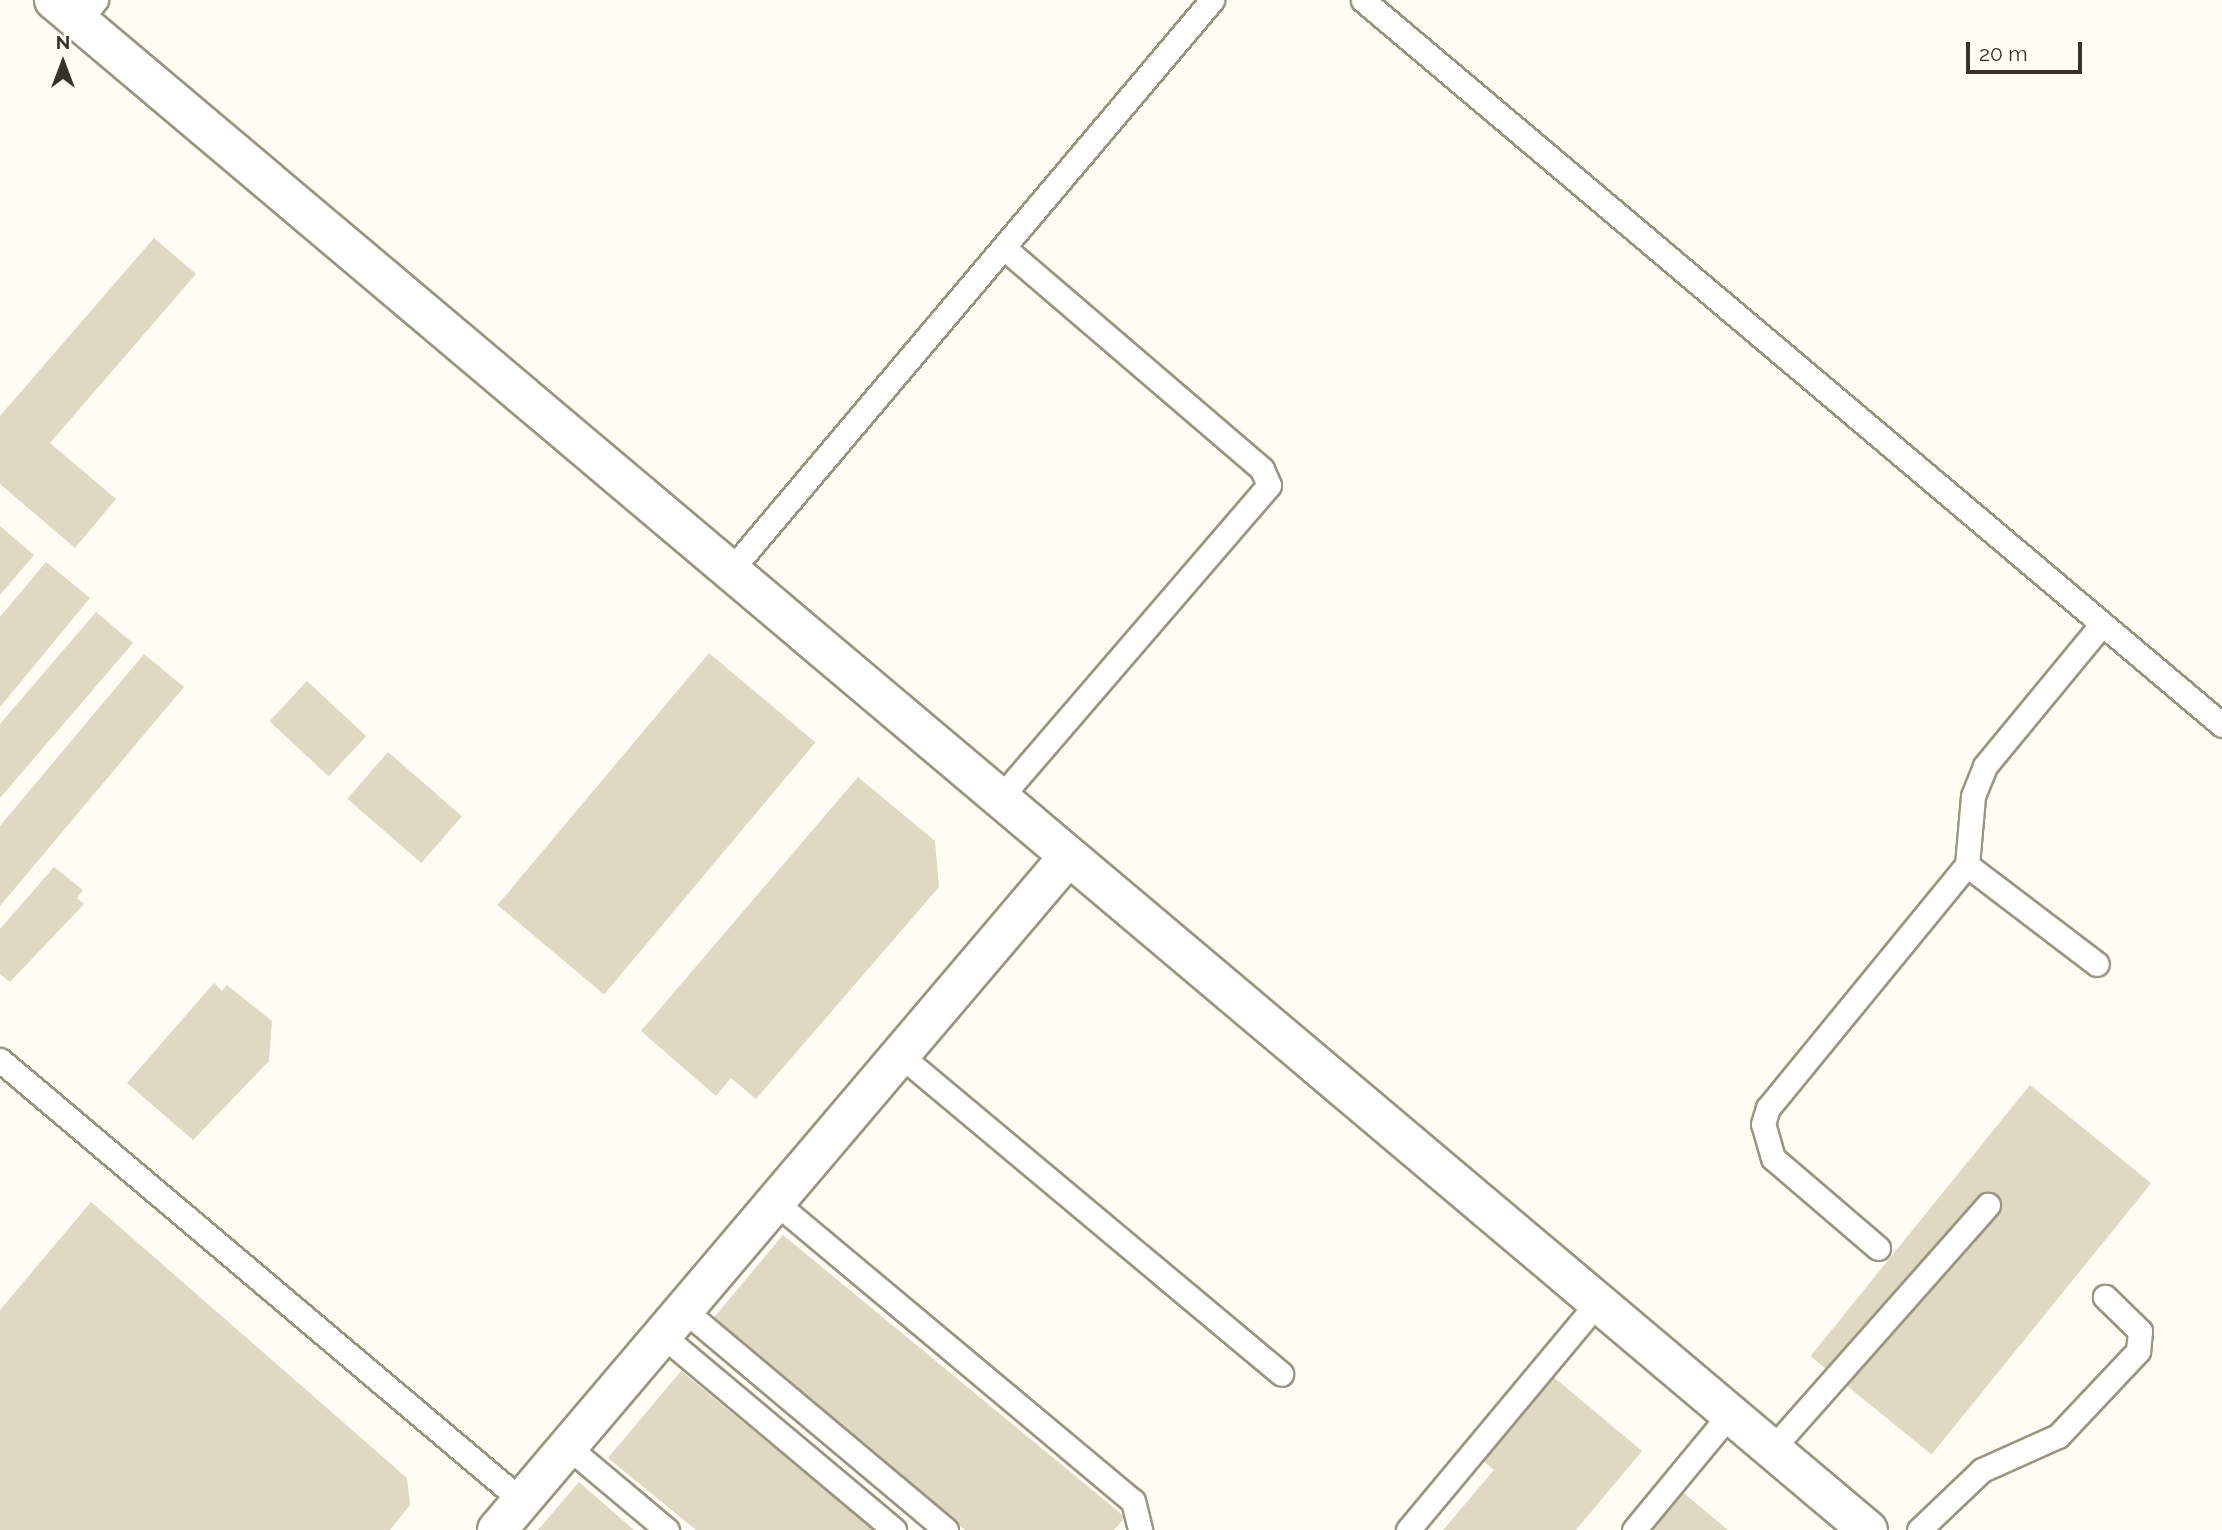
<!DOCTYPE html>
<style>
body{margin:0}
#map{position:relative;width:2222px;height:1530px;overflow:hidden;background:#fefcf3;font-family:Raleway,sans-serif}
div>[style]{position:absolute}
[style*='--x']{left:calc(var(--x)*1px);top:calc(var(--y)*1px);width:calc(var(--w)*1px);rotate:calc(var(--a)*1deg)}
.building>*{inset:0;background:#dfd9c3;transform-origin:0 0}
.roads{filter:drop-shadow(2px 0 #9b9581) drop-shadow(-2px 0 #9b9581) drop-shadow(0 2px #9b9581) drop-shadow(0 -2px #9b9581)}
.lane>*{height:23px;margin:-11.5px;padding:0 11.5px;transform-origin:11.5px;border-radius:11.5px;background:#fff}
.street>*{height:38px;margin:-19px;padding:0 19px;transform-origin:19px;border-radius:19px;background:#fff}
span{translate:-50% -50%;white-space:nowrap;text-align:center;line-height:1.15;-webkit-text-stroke:5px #fefcf3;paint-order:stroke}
.north{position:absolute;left:28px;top:28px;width:70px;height:70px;-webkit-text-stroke:5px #fefcf3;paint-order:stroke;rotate:0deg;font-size:19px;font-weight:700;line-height:28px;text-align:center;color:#36332b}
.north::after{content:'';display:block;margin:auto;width:24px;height:32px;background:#36332b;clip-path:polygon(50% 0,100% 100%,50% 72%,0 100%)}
.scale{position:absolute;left:1966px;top:42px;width:116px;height:32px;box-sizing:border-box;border:4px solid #36332b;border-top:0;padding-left:9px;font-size:21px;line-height:24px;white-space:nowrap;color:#36332b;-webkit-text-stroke:5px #fefcf3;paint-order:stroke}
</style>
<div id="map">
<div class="building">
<i style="clip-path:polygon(154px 238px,196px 274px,50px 443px,116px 499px,75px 548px,0 484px,0 416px)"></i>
<i style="clip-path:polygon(0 526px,34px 555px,0 595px)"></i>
<i style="clip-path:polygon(46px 562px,90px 598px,0 707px,0 617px)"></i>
<i style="clip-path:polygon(96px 612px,133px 643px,0 798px,0 724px)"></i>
<i style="left:709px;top:653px;width:139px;height:329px;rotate:40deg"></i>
<i style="clip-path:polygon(144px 654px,184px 687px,0 906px,0 826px)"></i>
<i style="left:307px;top:681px;width:81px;height:55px;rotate:43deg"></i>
<i style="left:388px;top:752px;width:98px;height:62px;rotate:41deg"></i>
<i style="clip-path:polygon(858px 777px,935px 841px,939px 887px,756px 1099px,731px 1078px,716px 1096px,641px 1031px)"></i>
<i style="clip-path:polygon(54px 867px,83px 890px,77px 898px,84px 904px,10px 982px,0 974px,0 929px)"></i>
<i style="clip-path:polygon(214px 983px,222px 991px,227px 985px,272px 1021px,269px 1061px,193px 1140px,127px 1083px)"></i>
<i style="left:2030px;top:1085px;width:156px;height:349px;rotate:39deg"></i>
<i style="clip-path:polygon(91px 1202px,407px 1478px,410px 1505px,390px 1530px,0 1530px,0 1310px)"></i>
<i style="clip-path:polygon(783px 1235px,1125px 1517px,1114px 1530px,965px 1530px,711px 1321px)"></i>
<i style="clip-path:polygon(681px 1371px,874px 1530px,696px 1530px,608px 1458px)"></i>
<i style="clip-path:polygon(1550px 1374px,1642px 1451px,1576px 1530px,1443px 1530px,1494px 1470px,1480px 1458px)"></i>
<i style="clip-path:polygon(579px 1482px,634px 1530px,538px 1530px)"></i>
<i style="clip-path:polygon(1680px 1490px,1728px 1530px,1646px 1530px)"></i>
</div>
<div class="roads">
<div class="lane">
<i style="--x:1363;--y:0;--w:1124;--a:40.16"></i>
<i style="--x:79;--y:21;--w:27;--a:-51"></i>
<i style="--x:731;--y:570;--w:746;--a:-49.84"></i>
<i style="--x:999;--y:799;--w:414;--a:-49.3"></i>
<i style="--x:1269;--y:485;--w:17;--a:-114"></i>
<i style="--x:1262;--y:469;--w:340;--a:-139.4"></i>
<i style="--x:1967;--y:865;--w:163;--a:37.3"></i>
<i style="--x:900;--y:1055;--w:497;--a:39.9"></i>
<i style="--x:0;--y:1060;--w:683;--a:40.19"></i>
<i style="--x:775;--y:1202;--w:466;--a:39.9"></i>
<i style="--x:1133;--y:1501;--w:30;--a:76"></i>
<i style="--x:1878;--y:1248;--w:138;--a:-139.4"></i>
<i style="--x:1773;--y:1158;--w:35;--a:-106"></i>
<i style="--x:1763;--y:1124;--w:17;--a:-73"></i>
<i style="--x:1768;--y:1108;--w:314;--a:-50.7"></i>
<i style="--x:1967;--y:865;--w:69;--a:-85"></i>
<i style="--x:1973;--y:796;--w:32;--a:-68"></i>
<i style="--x:1985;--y:766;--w:184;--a:-50.5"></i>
<i style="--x:684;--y:1310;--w:342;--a:40"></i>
<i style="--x:662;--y:1335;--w:303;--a:40"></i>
<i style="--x:568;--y:1447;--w:129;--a:40"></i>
<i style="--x:1772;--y:1449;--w:326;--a:-48.5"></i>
<i style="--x:1408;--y:1530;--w:295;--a:-50.2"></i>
<i style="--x:1634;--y:1530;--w:151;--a:-50.4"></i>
<i style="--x:1919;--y:1530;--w:87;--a:-43.6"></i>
<i style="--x:1982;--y:1470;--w:83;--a:-24.1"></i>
<i style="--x:2058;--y:1436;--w:117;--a:-46.7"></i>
<i style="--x:2138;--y:1351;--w:20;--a:-84"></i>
<i style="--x:2140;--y:1331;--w:49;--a:-135.8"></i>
</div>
<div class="street">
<i style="--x:54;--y:0;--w:2373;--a:40.15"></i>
<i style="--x:497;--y:1530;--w:881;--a:-49.69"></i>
</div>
</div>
<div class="north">N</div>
<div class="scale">20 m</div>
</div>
